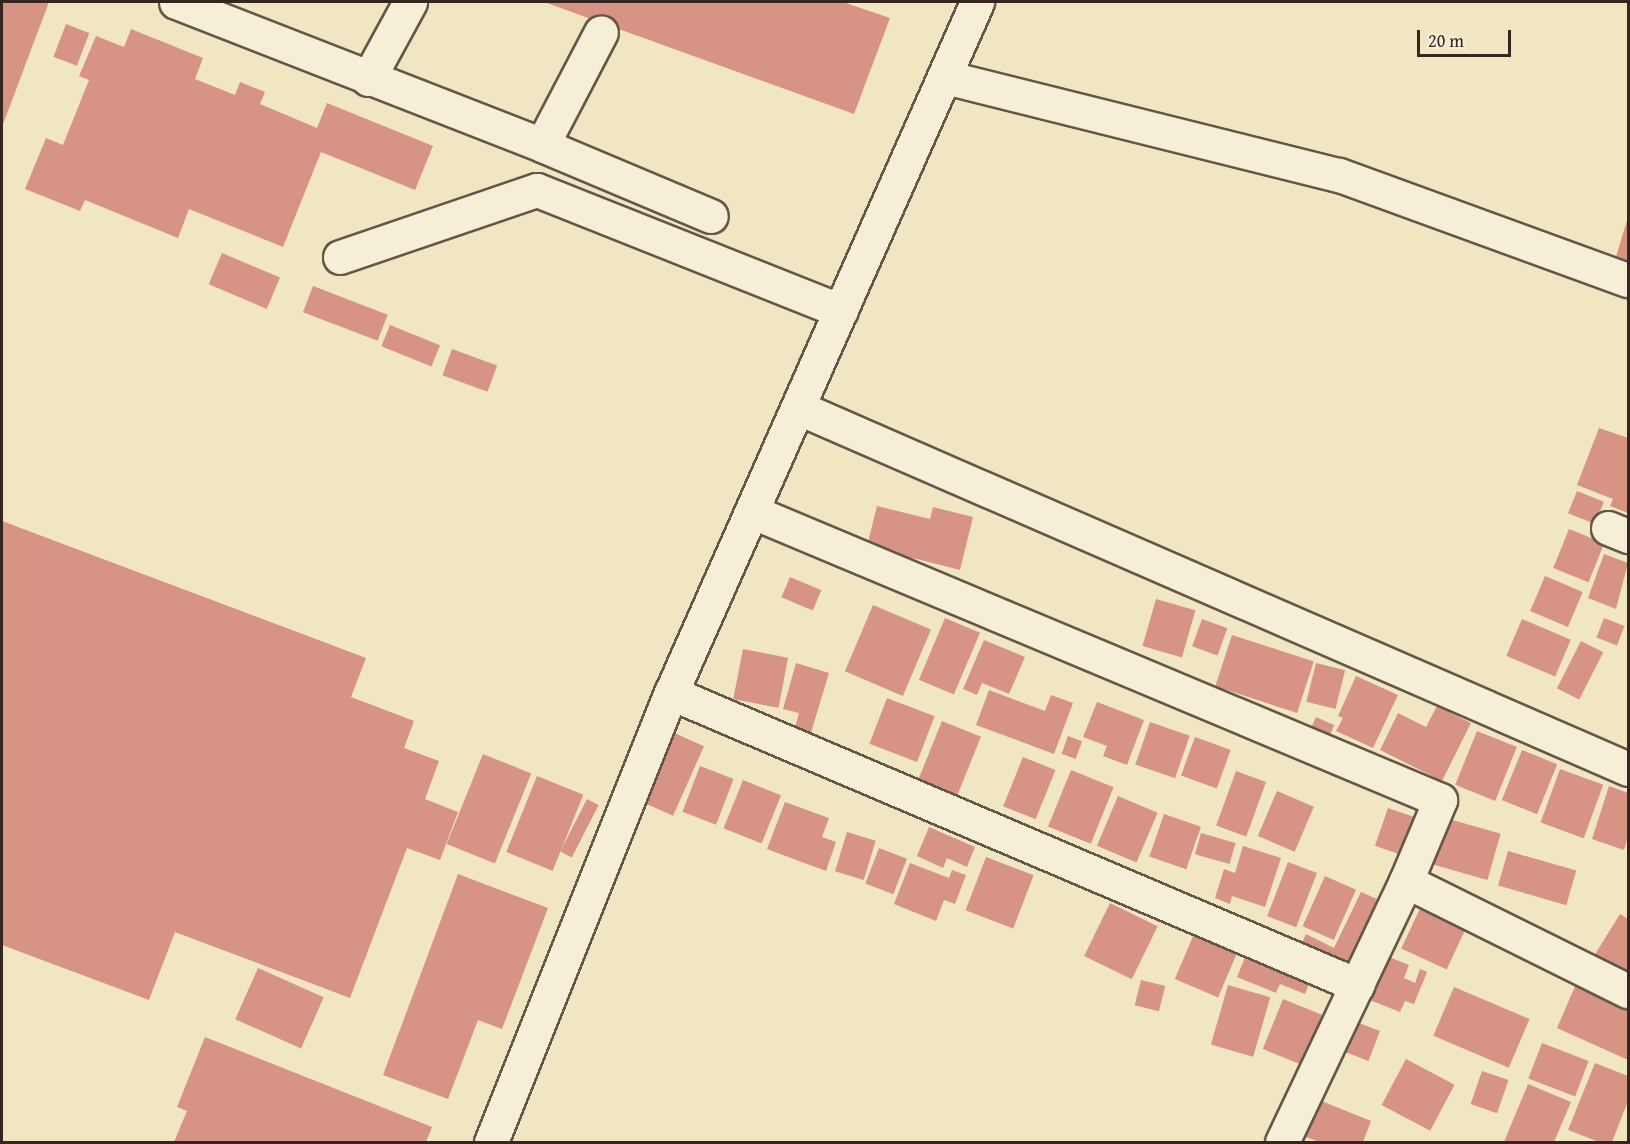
<!DOCTYPE html>
<style>
body{margin:0}
#map{position:relative;width:1630px;height:1144px;overflow:hidden;background:#f0e6c1;font-family:"Gentium Book Plus",serif}
div>[style]{position:absolute}
[style*='--x']{left:calc(var(--x)*1px);top:calc(var(--y)*1px);width:calc(var(--w)*1px);rotate:calc(var(--a)*1deg)}
.building>*{inset:0;background:#d79384;transform-origin:0 0}
.roads{filter:drop-shadow(2px 0 #645649) drop-shadow(-2px 0 #645649) drop-shadow(0 2px #645649) drop-shadow(0 -2px #645649)}
.minor>*{height:33px;margin:-16.5px;padding:0 16.5px;transform-origin:16.5px;border-radius:16.5px;background:#f5efd7}
span{translate:-50% -50%;white-space:nowrap;text-align:center;line-height:1.15;-webkit-text-stroke:4.5px #f5efd7;paint-order:stroke}
.frame{position:absolute;inset:0;border:3px solid #362621;pointer-events:none}
.scale{position:absolute;left:1417px;top:30px;width:94px;height:27px;box-sizing:border-box;border:3px solid #362621;border-top:0;padding-left:8px;font-size:18px;line-height:21px;white-space:nowrap;color:#362621;-webkit-text-stroke:4px #f5efd7;paint-order:stroke}
</style>
<div id="map">
<div class="building">
<i style="clip-path:polygon(2px 2px,49px 2px,2px 127px)"></i>
<i style="clip-path:polygon(544px 2px,843px 2px,890px 18px,854px 114px)"></i>
<i style="left:66px;top:24px;width:25px;height:35px;rotate:21deg"></i>
<i style="clip-path:polygon(131px 29px,203px 58px,195px 79px,235px 95px,240px 82px,265px 92px,260px 104px,317px 128px,327px 103px,433px 146px,415px 190px,321px 152px,283px 247px,189px 209px,178px 238px,85px 200px,80px 211px,25px 189px,46px 138px,63px 145px,89px 80px,79px 76px,96px 36px,124px 47px)"></i>
<i style="clip-path:polygon(1628px 217px,1628px 264px,1615px 260px)"></i>
<i style="left:222px;top:253px;width:63px;height:34px;rotate:23deg"></i>
<i style="left:313px;top:286px;width:80px;height:28px;rotate:21deg"></i>
<i style="left:390px;top:325px;width:54px;height:23px;rotate:22deg"></i>
<i style="left:452px;top:349px;width:48px;height:28px;rotate:20deg"></i>
<i style="clip-path:polygon(1599px 428px,1628px 438px,1628px 513px,1610px 506px,1613px 499px,1577px 485px)"></i>
<i style="left:1577px;top:491px;width:29px;height:24px;rotate:22deg"></i>
<i style="clip-path:polygon(877px 506px,930px 519px,933px 507px,973px 517px,960px 570px,913px 558px,911px 565px,865px 554px)"></i>
<i style="clip-path:polygon(2px 521px,366px 658px,351px 697px,414px 721px,404px 748px,439px 761px,425px 799px,458px 812px,440px 860px,407px 848px,350px 998px,175px 932px,149px 1000px,2px 945px)"></i>
<i style="left:1569px;top:529px;width:38px;height:42px;rotate:22deg"></i>
<i style="clip-path:polygon(1604px 554px,1628px 563px,1616px 609px,1588px 598px)"></i>
<i style="left:1545px;top:576px;width:41px;height:38px;rotate:23deg"></i>
<i style="left:790px;top:577px;width:34px;height:22px;rotate:23deg"></i>
<i style="left:1156px;top:599px;width:41px;height:49px;rotate:16deg"></i>
<i style="left:873px;top:605px;width:63px;height:72px;rotate:23deg"></i>
<i style="left:945px;top:618px;width:38px;height:67px;rotate:23deg"></i>
<i style="left:1604px;top:618px;width:22px;height:21px;rotate:21deg"></i>
<i style="left:1202px;top:619px;width:27px;height:29px;rotate:20deg"></i>
<i style="left:1522px;top:619px;width:53px;height:40px;rotate:23deg"></i>
<i style="left:1232px;top:635px;width:86px;height:54px;rotate:18deg"></i>
<i style="clip-path:polygon(984px 640px,1025px 657px,1009px 694px,982px 683px,977px 695px,963px 689px)"></i>
<i style="left:1581px;top:641px;width:25px;height:53px;rotate:27deg"></i>
<i style="left:743px;top:649px;width:46px;height:51px;rotate:11deg"></i>
<i style="clip-path:polygon(796px 663px,829px 673px,810px 736px,794px 731px,799px 713px,783px 709px)"></i>
<i style="left:1316px;top:663px;width:30px;height:40px;rotate:14deg"></i>
<i style="clip-path:polygon(1356px 676px,1398px 695px,1373px 748px,1336px 731px,1343px 718px,1338px 716px)"></i>
<i style="clip-path:polygon(989px 690px,1045px 711px,1051px 695px,1073px 703px,1054px 754px,976px 725px)"></i>
<i style="left:887px;top:698px;width:51px;height:49px;rotate:21deg"></i>
<i style="clip-path:polygon(1097px 702px,1144px 720px,1127px 765px,1103px 756px,1107px 746px,1083px 737px)"></i>
<i style="clip-path:polygon(1437px 706px,1471px 723px,1442px 781px,1380px 750px,1398px 713px,1426px 727px)"></i>
<i style="left:1316px;top:717px;width:20px;height:24px;rotate:24deg"></i>
<i style="left:942px;top:721px;width:42px;height:68px;rotate:22deg"></i>
<i style="left:1150px;top:722px;width:42px;height:45px;rotate:19deg"></i>
<i style="left:1477px;top:731px;width:43px;height:58px;rotate:22deg"></i>
<i style="left:672px;top:732px;width:35px;height:76px;rotate:24deg"></i>
<i style="left:1068px;top:736px;width:15px;height:19px;rotate:20deg"></i>
<i style="left:1195px;top:737px;width:38px;height:41px;rotate:20deg"></i>
<i style="left:1522px;top:750px;width:38px;height:54px;rotate:22deg"></i>
<i style="left:483px;top:754px;width:52px;height:97px;rotate:22deg"></i>
<i style="left:1023px;top:757px;width:35px;height:53px;rotate:22deg"></i>
<i style="left:700px;top:766px;width:36px;height:49px;rotate:21deg"></i>
<i style="left:1560px;top:769px;width:46px;height:57px;rotate:20deg"></i>
<i style="left:1071px;top:770px;width:46px;height:61px;rotate:22deg"></i>
<i style="left:1236px;top:771px;width:32px;height:58px;rotate:20deg"></i>
<i style="left:537px;top:776px;width:50px;height:82px;rotate:22deg"></i>
<i style="left:743px;top:780px;width:41px;height:52px;rotate:22deg"></i>
<i style="clip-path:polygon(1609px 786px,1628px 793px,1628px 837px,1624px 850px,1592px 839px)"></i>
<i style="left:1277px;top:791px;width:40px;height:49px;rotate:23deg"></i>
<i style="left:1118px;top:796px;width:43px;height:54px;rotate:23deg"></i>
<i style="left:587px;top:799px;width:13px;height:59px;rotate:27deg"></i>
<i style="clip-path:polygon(785px 802px,829px 818px,822px 837px,836px 842px,826px 871px,767px 849px)"></i>
<i style="left:1388px;top:808px;width:36px;height:40px;rotate:19deg"></i>
<i style="left:1164px;top:814px;width:39px;height:45px;rotate:19deg"></i>
<i style="left:1442px;top:817px;width:61px;height:48px;rotate:16deg"></i>
<i style="clip-path:polygon(929px 827px,975px 847px,967px 867px,947px 858px,943px 868px,917px 856px)"></i>
<i style="left:847px;top:832px;width:30px;height:41px;rotate:17deg"></i>
<i style="left:1201px;top:833px;width:36px;height:22px;rotate:16deg"></i>
<i style="clip-path:polygon(1243px 846px,1281px 858px,1265px 907px,1232px 896px,1230px 904px,1215px 898px,1224px 869px,1235px 873px)"></i>
<i style="left:879px;top:848px;width:30px;height:38px;rotate:21deg"></i>
<i style="left:1508px;top:851px;width:71px;height:36px;rotate:16deg"></i>
<i style="left:986px;top:857px;width:51px;height:57px;rotate:21deg"></i>
<i style="left:1288px;top:862px;width:31px;height:58px;rotate:21deg"></i>
<i style="clip-path:polygon(910px 863px,949px 878px,952px 870px,966px 875px,955px 904px,944px 900px,936px 921px,894px 904px)"></i>
<i style="clip-path:polygon(458px 874px,548px 908px,502px 1029px,478px 1020px,448px 1099px,383px 1075px)"></i>
<i style="left:1325px;top:876px;width:34px;height:55px;rotate:24deg"></i>
<i style="clip-path:polygon(1361px 892px,1386px 903px,1353px 972px,1300px 947px,1306px 934px,1334px 948px)"></i>
<i style="left:1110px;top:903px;width:53px;height:59px;rotate:26deg"></i>
<i style="left:1422px;top:904px;width:50px;height:49px;rotate:25deg"></i>
<i style="clip-path:polygon(1620px 914px,1628px 919px,1628px 977px,1594px 956px)"></i>
<i style="left:1194px;top:934px;width:47px;height:49px;rotate:23deg"></i>
<i style="clip-path:polygon(1248px 950px,1312px 976px,1305px 994px,1280px 984px,1276px 993px,1237px 977px)"></i>
<i style="clip-path:polygon(1379px 953px,1409px 965px,1404px 978px,1415px 983px,1420px 969px,1427px 972px,1414px 1004px,1405px 1001px,1400px 1012px,1362px 997px)"></i>
<i style="left:258px;top:968px;width:72px;height:56px;rotate:24deg"></i>
<i style="clip-path:polygon(1579px 977px,1628px 999px,1628px 1060px,1557px 1028px)"></i>
<i style="left:1141px;top:980px;width:25px;height:26px;rotate:14deg"></i>
<i style="left:1228px;top:985px;width:44px;height:62px;rotate:16deg"></i>
<i style="left:1454px;top:987px;width:82px;height:53px;rotate:23deg"></i>
<i style="left:1283px;top:999px;width:42px;height:54px;rotate:22deg"></i>
<i style="left:1351px;top:1020px;width:31px;height:32px;rotate:21deg"></i>
<i style="clip-path:polygon(205px 1037px,432px 1127px,426px 1142px,174px 1142px,187px 1111px,177px 1107px)"></i>
<i style="left:1542px;top:1043px;width:50px;height:38px;rotate:21deg"></i>
<i style="left:1406px;top:1059px;width:55px;height:52px;rotate:28deg"></i>
<i style="clip-path:polygon(1595px 1063px,1628px 1076px,1628px 1101px,1612px 1142px,1599px 1142px,1568px 1130px)"></i>
<i style="left:1482px;top:1071px;width:28px;height:35px;rotate:19deg"></i>
<i style="clip-path:polygon(1528px 1084px,1571px 1102px,1554px 1142px,1504px 1142px)"></i>
<i style="clip-path:polygon(1314px 1098px,1371px 1121px,1363px 1142px,1320px 1142px,1300px 1135px)"></i>
</div>
<div class="roads">
<div class="minor">
<i style="--x:176;--y:2;--w:393;--a:21.3"></i>
<i style="--x:542;--y:145;--w:183;--a:22.8"></i>
<i style="--x:945;--y:77;--w:406;--a:14"></i>
<i style="--x:1339;--y:175;--w:307;--a:20"></i>
<i style="--x:368;--y:79;--w:88;--a:-61.4"></i>
<i style="--x:542;--y:145;--w:127;--a:-62.4"></i>
<i style="--x:340;--y:257;--w:208;--a:-18.8"></i>
<i style="--x:537;--y:190;--w:327;--a:21.7"></i>
<i style="--x:799;--y:408;--w:904;--a:23.53"></i>
<i style="--x:753;--y:512;--w:745;--a:22.74"></i>
<i style="--x:1440;--y:800;--w:88;--a:112.8"></i>
<i style="--x:1406;--y:881;--w:289;--a:115.4"></i>
<i style="--x:1608;--y:528;--w:22;--a:22"></i>
<i style="--x:671;--y:693;--w:746;--a:23.06"></i>
<i style="--x:1406;--y:881;--w:248;--a:26.4"></i>
<i style="--x:491;--y:1142;--w:484;--a:-68.2"></i>
<i style="--x:671;--y:693;--w:756;--a:-66.11"></i>
</div>
</div>
<div class="frame"></div>
<div class="scale">20 m</div>
</div>
